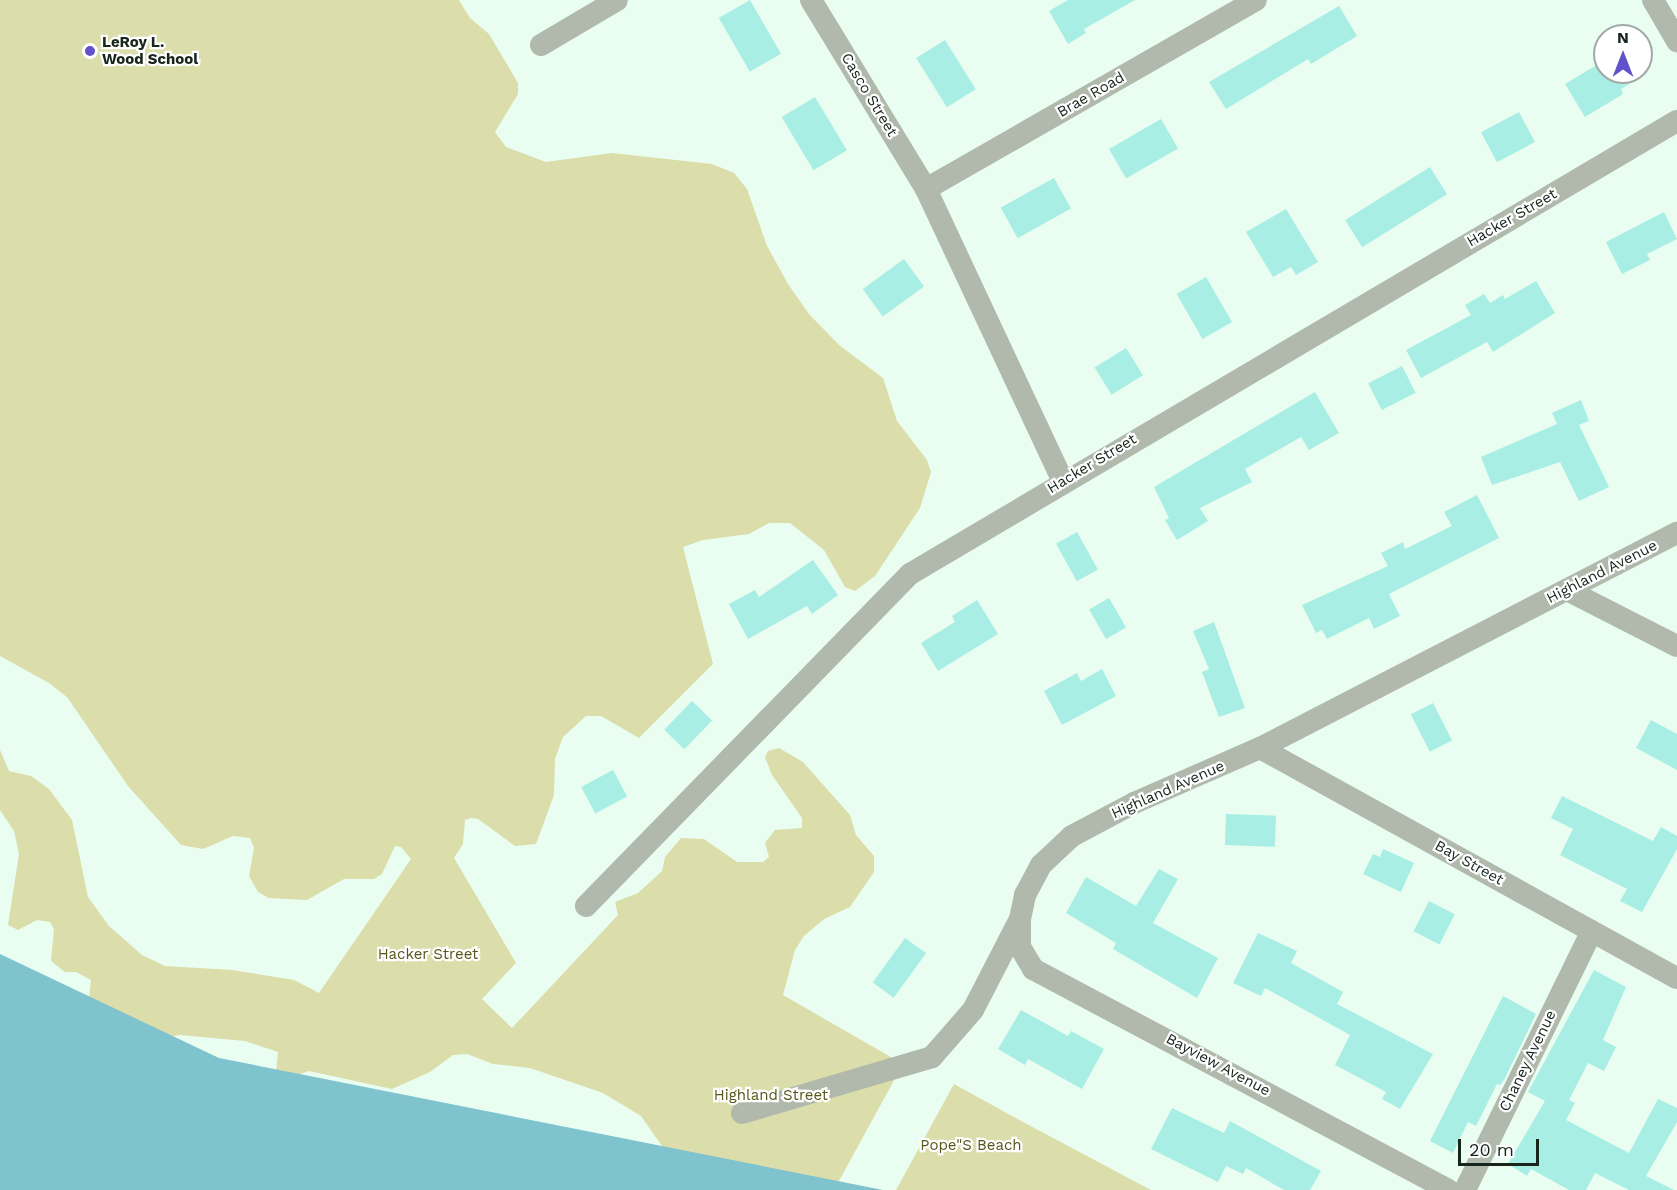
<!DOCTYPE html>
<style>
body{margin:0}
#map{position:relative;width:1677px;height:1190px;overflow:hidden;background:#e9fef1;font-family:"Work Sans",sans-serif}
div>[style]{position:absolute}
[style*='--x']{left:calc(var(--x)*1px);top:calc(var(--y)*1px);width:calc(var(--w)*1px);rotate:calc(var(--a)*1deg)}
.green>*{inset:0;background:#dbddab}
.water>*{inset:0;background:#7fc3cf}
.building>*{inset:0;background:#a8eee4;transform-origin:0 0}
.street>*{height:22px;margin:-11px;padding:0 11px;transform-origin:11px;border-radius:11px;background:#b0b9ac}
.dots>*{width:16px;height:16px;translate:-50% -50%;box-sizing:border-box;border:3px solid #fff;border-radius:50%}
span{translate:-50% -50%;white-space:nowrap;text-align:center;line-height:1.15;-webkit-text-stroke:4.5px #fff;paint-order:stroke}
.poi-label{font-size:15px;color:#17251d;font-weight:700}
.left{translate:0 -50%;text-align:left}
.street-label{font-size:15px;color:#17251d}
.park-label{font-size:15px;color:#56571a}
.north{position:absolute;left:1593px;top:24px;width:60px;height:60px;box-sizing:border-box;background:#fff;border:2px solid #a2a8a5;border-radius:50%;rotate:0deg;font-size:16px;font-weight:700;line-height:24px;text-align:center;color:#17251d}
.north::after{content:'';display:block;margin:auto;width:21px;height:27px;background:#6151ca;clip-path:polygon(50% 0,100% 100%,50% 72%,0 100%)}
.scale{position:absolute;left:1458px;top:1139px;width:81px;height:27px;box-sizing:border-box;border:3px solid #17251d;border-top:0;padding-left:8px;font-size:18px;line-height:21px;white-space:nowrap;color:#17251d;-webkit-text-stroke:4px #fff;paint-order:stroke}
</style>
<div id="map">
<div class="green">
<i style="clip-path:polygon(0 0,459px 0,470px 18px,489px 34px,518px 83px,518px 94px,495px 132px,506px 147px,546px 162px,612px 153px,712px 164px,734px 173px,747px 189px,767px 246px,788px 284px,809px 314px,839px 345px,883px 378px,897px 421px,927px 460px,931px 472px,920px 508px,875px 576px,855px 591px,845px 587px,824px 550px,790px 523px,769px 523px,749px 534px,703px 540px,683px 547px,713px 664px,639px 738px,601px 716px,586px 716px,563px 737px,555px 759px,554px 795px,536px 844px,515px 846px,478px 819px,471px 818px,465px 820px,463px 844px,454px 858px,516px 963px,482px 999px,512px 1028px,618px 915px,615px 902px,638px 893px,662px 871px,665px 857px,681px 838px,704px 839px,737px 862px,763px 862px,769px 857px,765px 843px,775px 830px,802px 828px,802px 818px,772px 775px,765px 757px,768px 751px,779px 748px,803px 762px,850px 815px,856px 835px,874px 856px,874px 872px,850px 907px,824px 919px,804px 936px,795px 950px,783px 995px,903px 1064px,834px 1190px,664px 1149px,641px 1116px,603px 1093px,530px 1068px,493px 1064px,467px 1054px,453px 1055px,430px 1072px,392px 1089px,309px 1071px,275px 1083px,278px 1052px,245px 1041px,180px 1035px,140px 1041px,87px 1018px,91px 980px,76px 972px,65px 972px,51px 961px,54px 929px,50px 922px,37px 920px,18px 930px,8px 925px,19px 854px,14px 831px,0 810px,0 750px,9px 771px,31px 776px,49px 789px,72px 820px,88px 897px,109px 926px,142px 955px,165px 966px,232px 970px,294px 980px,319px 993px,411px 859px,401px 847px,395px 846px,382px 874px,374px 879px,344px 879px,307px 900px,269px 898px,258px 892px,249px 876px,254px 848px,250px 838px,233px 836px,203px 849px,181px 845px,128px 786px,67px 697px,49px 683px,0 656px)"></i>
<i style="clip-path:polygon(954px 1084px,1012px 1116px,1151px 1190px,896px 1190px)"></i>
</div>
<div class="water">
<i style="clip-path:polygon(0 954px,219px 1058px,883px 1190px,0 1190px)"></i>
</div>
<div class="building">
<i style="left:750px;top:0;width:62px;height:36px;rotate:60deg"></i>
<i style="clip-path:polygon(1068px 0,1135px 0,1084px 29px,1086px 33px,1068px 44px,1049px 11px)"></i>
<i style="clip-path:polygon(1339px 6px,1357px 36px,1311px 64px,1308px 59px,1226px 109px,1209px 82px)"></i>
<i style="left:945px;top:40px;width:58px;height:34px;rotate:58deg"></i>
<i style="clip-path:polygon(1605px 60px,1605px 72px,1648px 72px,1621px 89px,1623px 94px,1585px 117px,1565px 84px)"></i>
<i style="left:815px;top:97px;width:62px;height:39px;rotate:59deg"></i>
<i style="left:1519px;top:112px;width:34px;height:43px;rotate:62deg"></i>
<i style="left:1161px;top:119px;width:34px;height:60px;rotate:60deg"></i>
<i style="left:1430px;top:167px;width:32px;height:100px;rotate:58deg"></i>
<i style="left:1054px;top:178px;width:35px;height:61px;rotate:61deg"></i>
<i style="clip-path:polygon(1286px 209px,1318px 262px,1296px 275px,1291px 267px,1273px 277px,1246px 232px)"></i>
<i style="clip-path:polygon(1664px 212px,1677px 239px,1647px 254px,1650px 260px,1622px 274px,1606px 242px)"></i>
<i style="left:904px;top:259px;width:34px;height:51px;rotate:54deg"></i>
<i style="left:1206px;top:277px;width:52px;height:34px;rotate:60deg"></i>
<i style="clip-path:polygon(1536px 281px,1555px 313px,1493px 352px,1487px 342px,1421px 378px,1406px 350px,1471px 315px,1465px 305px,1484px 294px,1490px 303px,1503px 295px,1505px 299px)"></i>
<i style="left:1126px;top:348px;width:32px;height:37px;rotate:58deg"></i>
<i style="left:1402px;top:366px;width:30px;height:38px;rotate:63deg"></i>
<i style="clip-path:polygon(1315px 392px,1339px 433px,1309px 450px,1301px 437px,1245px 469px,1252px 482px,1200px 508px,1208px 521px,1177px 540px,1165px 520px,1169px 518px,1154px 487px)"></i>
<i style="clip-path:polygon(1581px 400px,1589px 421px,1579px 425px,1609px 487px,1579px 501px,1560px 462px,1492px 485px,1481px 457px,1557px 424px,1552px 413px)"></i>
<i style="clip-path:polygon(1477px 495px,1499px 538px,1389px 594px,1400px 616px,1374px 629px,1369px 618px,1327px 639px,1322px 630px,1316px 633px,1302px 605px,1388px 566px,1381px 553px,1403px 542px,1405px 549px,1452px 526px,1444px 512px)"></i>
<i style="left:1077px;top:532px;width:43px;height:24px;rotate:61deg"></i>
<i style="clip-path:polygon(813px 560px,838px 595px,812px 614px,807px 606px,748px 639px,729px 604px,755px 590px,759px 597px)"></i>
<i style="left:1109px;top:598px;width:34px;height:23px;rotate:60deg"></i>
<i style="clip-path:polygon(977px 600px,998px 634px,938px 671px,921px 643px,955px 622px,952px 616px)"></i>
<i style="clip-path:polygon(1214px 622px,1245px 708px,1219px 717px,1202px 672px,1209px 669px,1193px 631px)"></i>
<i style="clip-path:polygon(1102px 669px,1116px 696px,1062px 725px,1044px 691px,1077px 673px,1081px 681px)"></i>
<i style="left:692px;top:701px;width:28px;height:40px;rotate:44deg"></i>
<i style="left:1433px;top:703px;width:42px;height:25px;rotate:63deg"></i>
<i style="clip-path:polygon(1651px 720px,1677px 734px,1677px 770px,1636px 748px)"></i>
<i style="left:613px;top:770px;width:30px;height:36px;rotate:62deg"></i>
<i style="clip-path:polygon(1562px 796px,1653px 841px,1661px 827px,1677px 836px,1677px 849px,1642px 912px,1620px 901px,1627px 889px,1560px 855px,1573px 829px,1551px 818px)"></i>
<i style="left:1226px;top:814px;width:50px;height:31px;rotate:2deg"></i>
<i style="clip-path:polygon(1383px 849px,1414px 863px,1401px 892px,1363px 874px,1373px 854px,1380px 857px)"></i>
<i style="clip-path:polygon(1159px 869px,1178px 879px,1153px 923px,1218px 958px,1197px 998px,1113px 949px,1116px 943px,1066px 913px,1086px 877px,1136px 906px)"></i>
<i style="left:1429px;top:901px;width:29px;height:34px;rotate:27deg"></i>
<i style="clip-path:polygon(1258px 933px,1297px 951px,1291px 963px,1343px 992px,1337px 1004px,1433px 1054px,1400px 1109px,1382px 1099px,1386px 1092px,1335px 1065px,1350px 1035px,1265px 988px,1261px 996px,1233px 983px)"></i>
<i style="left:905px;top:938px;width:26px;height:55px;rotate:36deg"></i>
<i style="clip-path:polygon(1594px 970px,1626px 987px,1603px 1040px,1616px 1047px,1604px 1071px,1588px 1063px,1569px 1100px,1575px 1103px,1566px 1120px,1629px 1153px,1658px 1099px,1677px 1108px,1677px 1122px,1646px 1176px,1674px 1190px,1629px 1190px,1595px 1173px,1586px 1190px,1569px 1190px,1531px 1169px,1527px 1176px,1508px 1164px,1545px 1101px,1528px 1092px)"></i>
<i style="clip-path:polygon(1503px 996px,1536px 1014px,1504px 1080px,1500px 1085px,1497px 1084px,1476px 1126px,1468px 1122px,1453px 1153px,1430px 1141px)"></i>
<i style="clip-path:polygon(1021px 1010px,1068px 1036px,1071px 1031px,1104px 1049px,1082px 1089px,1028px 1059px,1025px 1065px,998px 1049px)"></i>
<i style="clip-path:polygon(1172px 1108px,1224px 1133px,1230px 1121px,1321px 1171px,1310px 1190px,1284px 1190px,1246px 1168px,1243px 1174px,1226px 1166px,1218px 1182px,1151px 1149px)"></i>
</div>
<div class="street">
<i style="--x:811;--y:0;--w:221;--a:58.7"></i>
<i style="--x:926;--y:189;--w:323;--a:64.9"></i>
<i style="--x:1653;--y:0;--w:48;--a:59.7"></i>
<i style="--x:541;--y:45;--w:88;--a:-30.6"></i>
<i style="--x:926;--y:189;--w:380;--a:-29.8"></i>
<i style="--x:1567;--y:590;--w:123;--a:27"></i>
<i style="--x:1260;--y:748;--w:476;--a:28.9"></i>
<i style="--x:586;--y:906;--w:464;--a:-45.7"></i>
<i style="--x:910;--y:574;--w:891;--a:-30.57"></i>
<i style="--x:1020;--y:921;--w:26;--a:90"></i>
<i style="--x:1020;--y:947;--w:26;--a:59"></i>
<i style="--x:1033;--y:969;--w:470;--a:28"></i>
<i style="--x:742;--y:1113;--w:198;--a:-16.4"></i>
<i style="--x:932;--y:1057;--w:62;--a:-48.9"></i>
<i style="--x:973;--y:1010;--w:102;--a:-62.7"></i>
<i style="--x:1020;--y:919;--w:25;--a:-78"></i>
<i style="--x:1025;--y:895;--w:34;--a:-62"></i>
<i style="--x:1041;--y:865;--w:42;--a:-43.1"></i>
<i style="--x:1072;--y:836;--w:70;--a:-28"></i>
<i style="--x:1134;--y:803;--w:137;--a:-23.6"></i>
<i style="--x:1260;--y:748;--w:469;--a:-27.3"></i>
<i style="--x:1465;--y:1190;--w:288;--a:-63.9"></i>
</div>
<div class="dots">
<i style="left:90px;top:51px;background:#6151ca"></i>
</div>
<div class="poi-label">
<span class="left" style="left:102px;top:51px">LeRoy L.<br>Wood School</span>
</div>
<div class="street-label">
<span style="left:869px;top:95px;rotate:59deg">Casco Street</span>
<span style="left:1091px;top:95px;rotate:-30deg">Brae Road</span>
<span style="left:1512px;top:218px;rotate:-30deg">Hacker Street</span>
<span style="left:1092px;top:464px;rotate:-31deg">Hacker Street</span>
<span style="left:1602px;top:572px;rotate:-27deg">Highland Avenue</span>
<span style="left:1168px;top:790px;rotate:-24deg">Highland Avenue</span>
<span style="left:1469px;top:863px;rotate:29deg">Bay Street</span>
<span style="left:1528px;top:1061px;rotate:-64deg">Chaney Avenue</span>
<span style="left:1218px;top:1065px;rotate:28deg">Bayview Avenue</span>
</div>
<div class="park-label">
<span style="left:428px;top:955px">Hacker Street</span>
<span style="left:771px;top:1096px">Highland Street</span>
<span style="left:971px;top:1146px">Pope"S Beach</span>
</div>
<div class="north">N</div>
<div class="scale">20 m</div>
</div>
